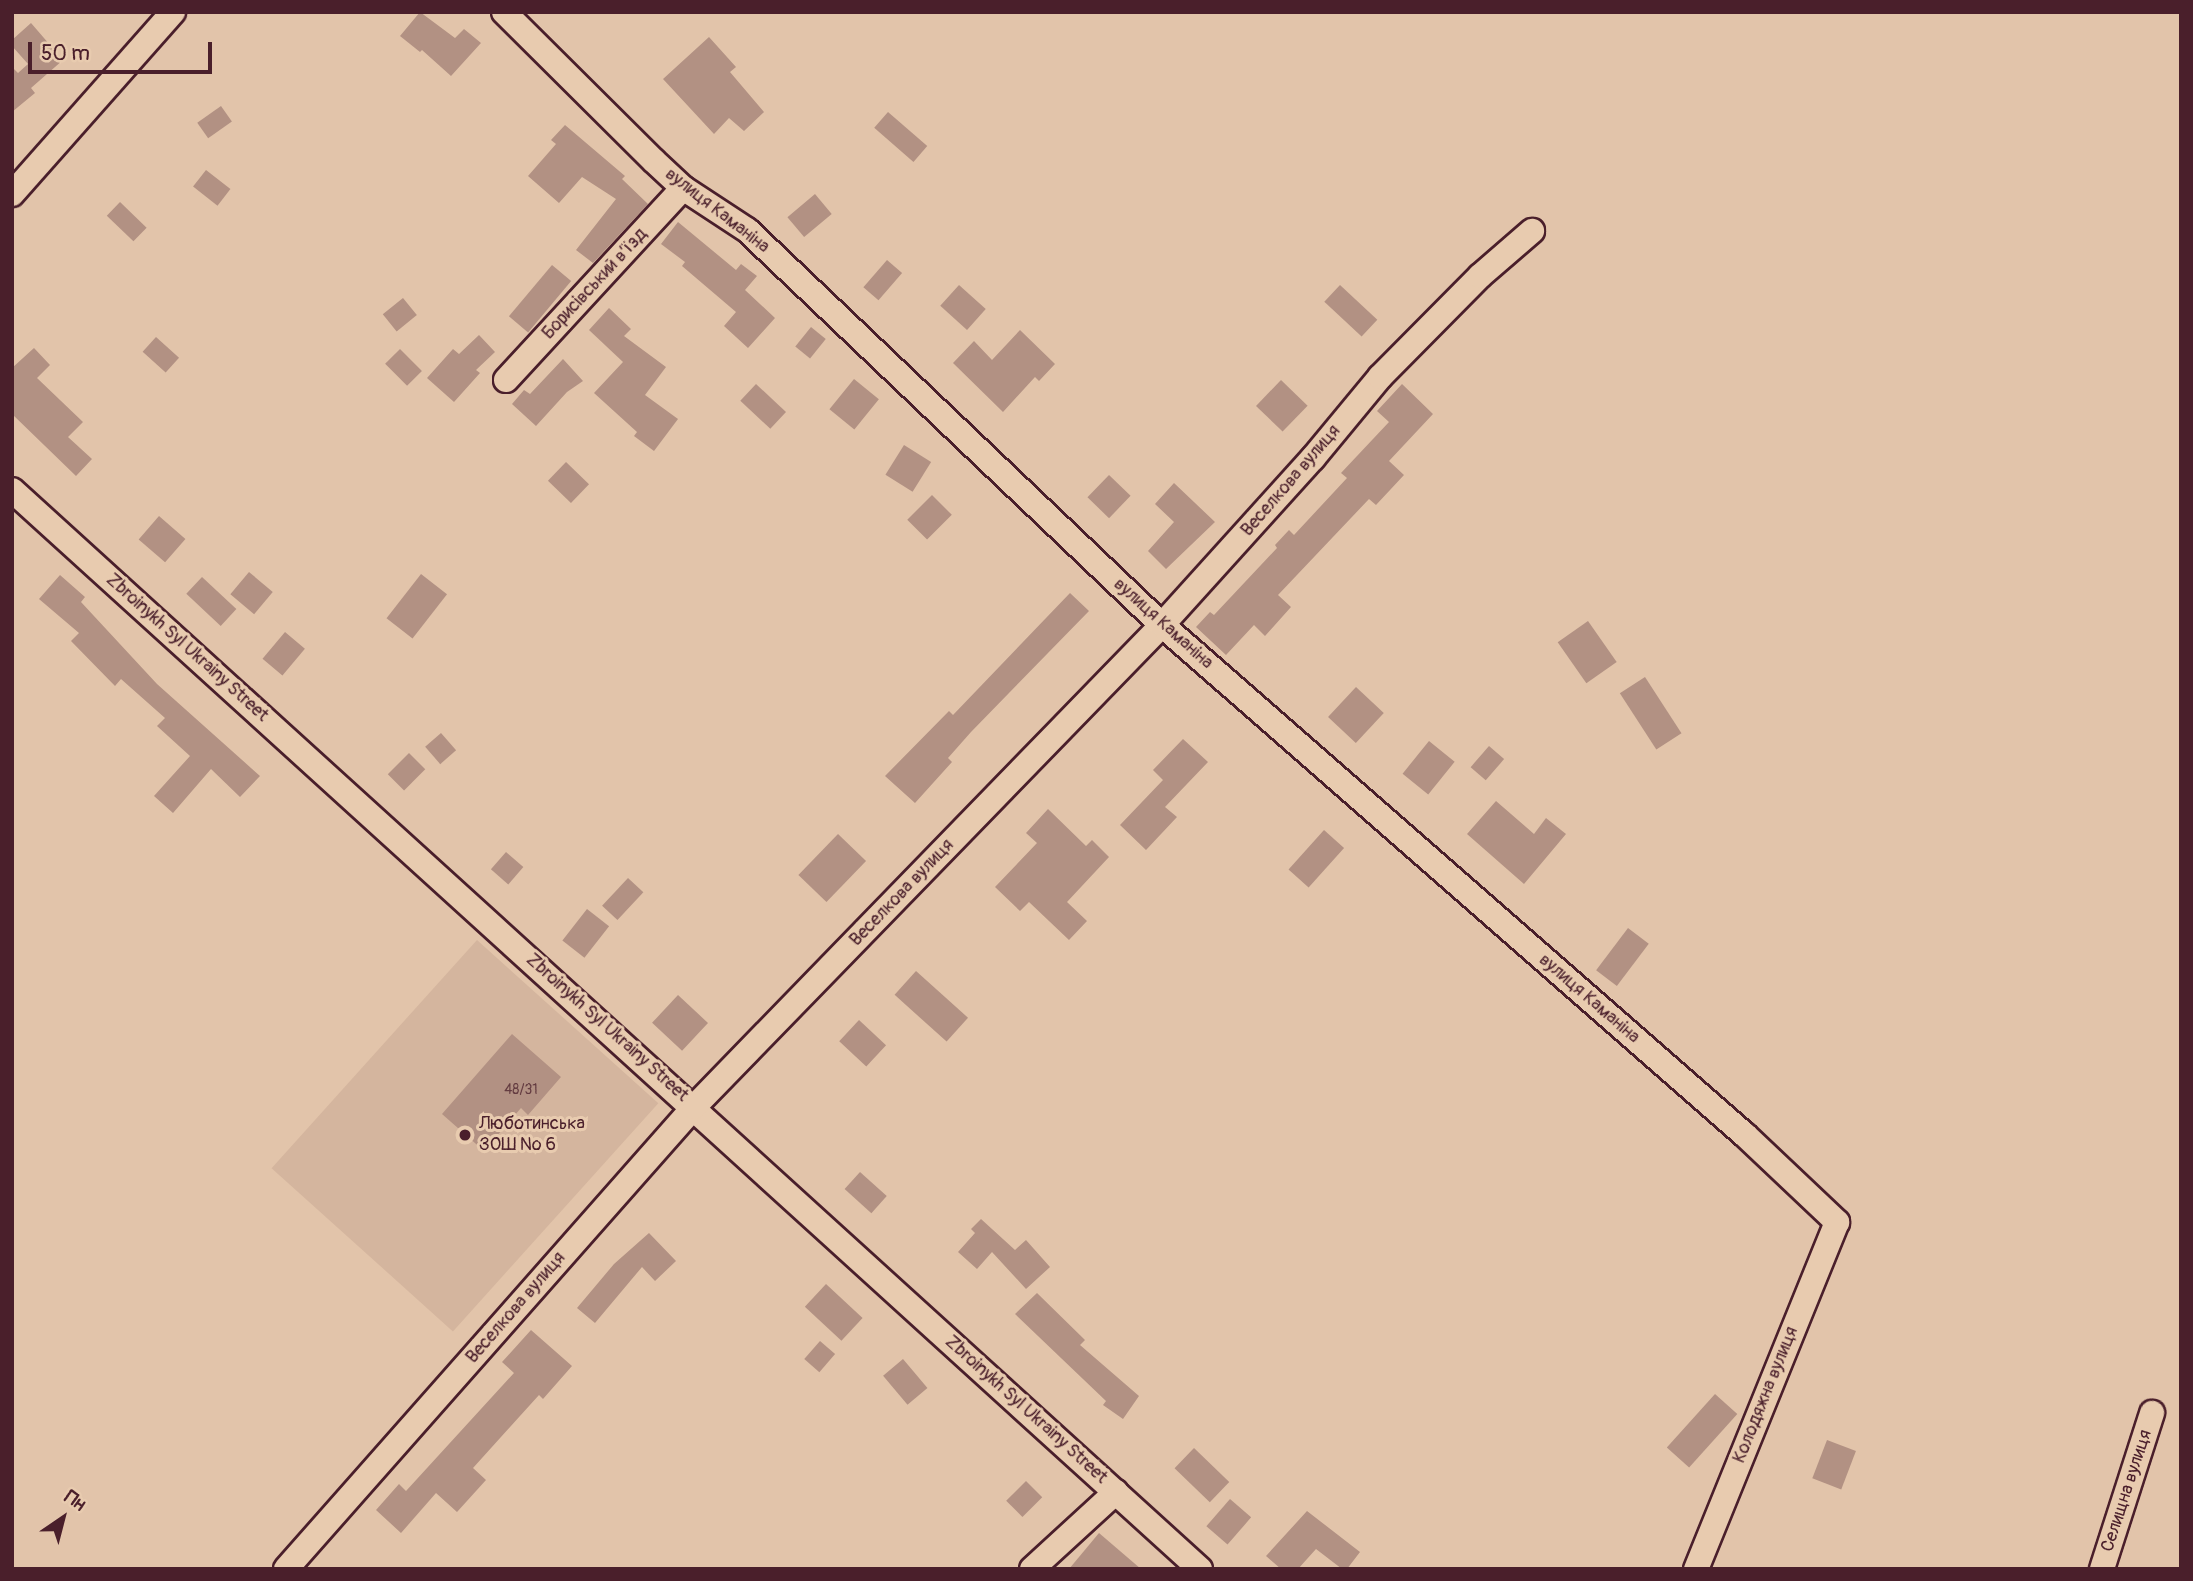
<!DOCTYPE html>
<meta charset="utf-8">
<style>
body{margin:0}
#map{position:relative;width:2193px;height:1581px;overflow:hidden;background:#e2c4aa;font-family:Pangolin,sans-serif}
div>[style]{position:absolute}
[style*='--x']{left:calc(var(--x)*1px);top:calc(var(--y)*1px);width:calc(var(--w)*1px);rotate:calc(var(--a)*1deg)}
.built>*{inset:0;background:#d4b59e;transform-origin:0 0}
.building>*{inset:0;background:#b29183;transform-origin:0 0}
.roads{filter:drop-shadow(2px 0 #4a1f2b) drop-shadow(-2px 0 #4a1f2b) drop-shadow(0 2px #4a1f2b) drop-shadow(0 -2px #4a1f2b)}
.minor>*{height:24px;margin:-12px;padding:0 12px;transform-origin:12px;border-radius:12px;background:#e8cbaf}
.dots>*{width:19px;height:19px;translate:-50% -50%;box-sizing:border-box;border:4px solid #e8cbaf;border-radius:50%}
span{translate:-50% -50%;white-space:nowrap;text-align:center;line-height:1.15;-webkit-text-stroke:6px #e8cbaf;paint-order:stroke}
.number-label{font-size:14px;color:#643c41}
.number-label span{-webkit-text-stroke-width:0}
.street-label{font-size:18px;color:#4a1f2b}
.poi-label{font-size:18px;color:#4a1f2b}
.left{translate:0 -50%;text-align:left}
.frame{position:absolute;inset:0;border:14px solid #4a1f2b;pointer-events:none}
.north{position:absolute;left:28px;top:1483px;width:70px;height:70px;-webkit-text-stroke:5px #e8cbaf;paint-order:stroke;rotate:35deg;font-size:19px;font-weight:700;line-height:28px;text-align:center;color:#4a1f2b}
.north::after{content:'';display:block;margin:auto;width:24px;height:32px;background:#4a1f2b;clip-path:polygon(50% 0,100% 100%,50% 72%,0 100%)}
.scale{position:absolute;left:28px;top:42px;width:184px;height:32px;box-sizing:border-box;border:4px solid #4a1f2b;border-top:0;padding-left:9px;font-size:21px;line-height:24px;white-space:nowrap;color:#4a1f2b;-webkit-text-stroke:5px #e8cbaf;paint-order:stroke}
</style>
<div id="map">
<div class="built">
<i style="left:477px;top:940px;width:244px;height:307px;rotate:42deg"></i>
</div>
<div class="building">
<i style="clip-path:polygon(420px 12px,455px 38px,464px 29px,481px 43px,451px 76px,422px 50px,420px 52px,400px 36px)"></i>
<i style="clip-path:polygon(31px 23px,63px 60px,31px 88px,35px 93px,12px 112px,12px 67px,18px 73px,28px 64px,12px 46px,12px 40px)"></i>
<i style="clip-path:polygon(709px 37px,736px 67px,730px 72px,764px 112px,744px 131px,729px 118px,714px 134px,663px 79px)"></i>
<i style="left:221px;top:106px;width:19px;height:29px;rotate:55deg"></i>
<i style="left:888px;top:112px;width:52px;height:21px;rotate:41deg"></i>
<i style="clip-path:polygon(565px 125px,625px 176px,622px 179px,648px 204px,593px 263px,576px 250px,616px 199px,582px 177px,559px 203px,528px 176px,556px 144px,551px 140px)"></i>
<i style="left:206px;top:170px;width:31px;height:21px;rotate:38deg"></i>
<i style="left:815px;top:194px;width:26px;height:36px;rotate:50deg"></i>
<i style="left:120px;top:202px;width:37px;height:19px;rotate:44deg"></i>
<i style="clip-path:polygon(678px 222px,736px 270px,741px 264px,757px 276px,745px 290px,775px 318px,748px 348px,724px 326px,736px 312px,682px 266px,685px 262px,661px 244px)"></i>
<i style="left:887px;top:260px;width:20px;height:36px;rotate:41deg"></i>
<i style="left:552px;top:265px;width:25px;height:67px;rotate:40deg"></i>
<i style="left:959px;top:285px;width:36px;height:28px;rotate:42deg"></i>
<i style="left:1340px;top:285px;width:51px;height:23px;rotate:43deg"></i>
<i style="left:403px;top:298px;width:22px;height:26px;rotate:51deg"></i>
<i style="clip-path:polygon(609px 308px,631px 329px,624px 336px,666px 367px,645px 395px,678px 419px,654px 451px,634px 436px,637px 432px,594px 393px,623px 362px,589px 330px)"></i>
<i style="left:811px;top:327px;width:19px;height:25px;rotate:39deg"></i>
<i style="clip-path:polygon(1020px 330px,1055px 364px,1039px 381px,1035px 377px,1003px 412px,953px 363px,974px 341px,992px 360px)"></i>
<i style="clip-path:polygon(479px 335px,495px 352px,476px 370px,480px 373px,454px 402px,427px 378px,453px 349px,459px 354px)"></i>
<i style="left:156px;top:337px;width:31px;height:20px;rotate:42deg"></i>
<i style="clip-path:polygon(34px 348px,50px 365px,37px 378px,83px 422px,68px 437px,92px 459px,76px 476px,12px 414px,12px 368px)"></i>
<i style="left:400px;top:349px;width:31px;height:21px;rotate:45deg"></i>
<i style="clip-path:polygon(563px 359px,583px 381px,567px 392px,536px 426px,512px 404px,524px 390px,530px 394px)"></i>
<i style="left:854px;top:379px;width:32px;height:39px;rotate:39deg"></i>
<i style="left:1281px;top:380px;width:37px;height:36px;rotate:44deg"></i>
<i style="left:756px;top:384px;width:41px;height:23px;rotate:43deg"></i>
<i style="clip-path:polygon(1402px 384px,1433px 414px,1389px 461px,1404px 475px,1376px 505px,1369px 499px,1278px 595px,1291px 607px,1265px 636px,1254px 625px,1226px 655px,1196px 627px,1210px 612px,1214px 615px,1277px 548px,1275px 545px,1289px 530px,1294px 535px,1347px 478px,1341px 473px,1389px 422px,1377px 411px)"></i>
<i style="left:904px;top:445px;width:32px;height:35px;rotate:32deg"></i>
<i style="left:566px;top:462px;width:32px;height:26px;rotate:44deg"></i>
<i style="left:1109px;top:475px;width:30px;height:31px;rotate:44deg"></i>
<i style="clip-path:polygon(1174px 483px,1215px 522px,1166px 569px,1148px 551px,1174px 522px,1155px 504px)"></i>
<i style="left:932px;top:495px;width:28px;height:35px;rotate:45deg"></i>
<i style="left:159px;top:516px;width:35px;height:31px;rotate:41deg"></i>
<i style="left:249px;top:572px;width:31px;height:29px;rotate:40deg"></i>
<i style="left:421px;top:574px;width:33px;height:56px;rotate:38deg"></i>
<i style="clip-path:polygon(60px 575px,85px 597px,81px 602px,157px 684px,260px 776px,240px 797px,211px 769px,173px 813px,154px 796px,190px 756px,157px 726px,165px 718px,121px 679px,115px 686px,71px 641px,79px 633px,39px 599px)"></i>
<i style="left:202px;top:577px;width:47px;height:23px;rotate:43deg"></i>
<i style="clip-path:polygon(1070px 593px,1089px 611px,971px 732px,948px 758px,952px 762px,915px 803px,885px 776px,949px 711px,953px 715px)"></i>
<i style="left:1588px;top:621px;width:50px;height:37px;rotate:55deg"></i>
<i style="left:285px;top:632px;width:26px;height:35px;rotate:40deg"></i>
<i style="left:1645px;top:677px;width:67px;height:30px;rotate:57deg"></i>
<i style="left:1356px;top:687px;width:38px;height:41px;rotate:43deg"></i>
<i style="left:441px;top:733px;width:23px;height:21px;rotate:49deg"></i>
<i style="clip-path:polygon(1183px 739px,1208px 762px,1165px 807px,1177px 817px,1146px 850px,1120px 825px,1163px 780px,1153px 770px)"></i>
<i style="left:1429px;top:741px;width:33px;height:42px;rotate:39deg"></i>
<i style="left:1489px;top:746px;width:20px;height:28px;rotate:41deg"></i>
<i style="left:409px;top:753px;width:23px;height:30px;rotate:45deg"></i>
<i style="clip-path:polygon(1496px 801px,1534px 834px,1546px 818px,1566px 834px,1524px 884px,1467px 834px)"></i>
<i style="clip-path:polygon(1048px 809px,1086px 846px,1092px 840px,1109px 857px,1067px 902px,1087px 921px,1069px 940px,1029px 902px,1020px 911px,995px 887px,1037px 843px,1026px 833px)"></i>
<i style="left:1324px;top:830px;width:27px;height:53px;rotate:42deg"></i>
<i style="left:838px;top:834px;width:39px;height:57px;rotate:44deg"></i>
<i style="left:506px;top:852px;width:23px;height:23px;rotate:41deg"></i>
<i style="left:628px;top:878px;width:21px;height:38px;rotate:43deg"></i>
<i style="left:587px;top:909px;width:28px;height:40px;rotate:38deg"></i>
<i style="left:1628px;top:928px;width:26px;height:53px;rotate:37deg"></i>
<i style="left:916px;top:971px;width:70px;height:32px;rotate:42deg"></i>
<i style="left:678px;top:995px;width:41px;height:38px;rotate:43deg"></i>
<i style="left:859px;top:1020px;width:37px;height:29px;rotate:43deg"></i>
<i style="clip-path:polygon(512px 1034px,561px 1077px,528px 1115px,521px 1108px,484px 1151px,442px 1114px)"></i>
<i style="left:860px;top:1172px;width:36px;height:23px;rotate:42deg"></i>
<i style="clip-path:polygon(981px 1219px,1015px 1250px,1026px 1240px,1050px 1267px,1026px 1289px,992px 1252px,977px 1269px,958px 1252px,975px 1233px,971px 1229px)"></i>
<i style="clip-path:polygon(649px 1233px,676px 1261px,655px 1281px,642px 1267px,595px 1323px,577px 1308px,614px 1264px)"></i>
<i style="left:826px;top:1284px;width:50px;height:31px;rotate:43deg"></i>
<i style="clip-path:polygon(1037px 1293px,1085px 1340px,1080px 1345px,1139px 1396px,1123px 1419px,1103px 1405px,1106px 1401px,1015px 1314px)"></i>
<i style="clip-path:polygon(531px 1330px,572px 1366px,543px 1399px,539px 1395px,473px 1468px,486px 1480px,457px 1512px,436px 1493px,401px 1533px,376px 1510px,399px 1484px,406px 1491px,514px 1373px,502px 1362px)"></i>
<i style="left:820px;top:1341px;width:20px;height:24px;rotate:41deg"></i>
<i style="left:903px;top:1359px;width:38px;height:26px;rotate:50deg"></i>
<i style="left:1715px;top:1394px;width:30px;height:72px;rotate:42deg"></i>
<i style="left:1827px;top:1440px;width:31px;height:41px;rotate:21deg"></i>
<i style="left:1194px;top:1448px;width:49px;height:28px;rotate:44deg"></i>
<i style="left:1026px;top:1481px;width:23px;height:28px;rotate:45deg"></i>
<i style="left:1230px;top:1499px;width:28px;height:36px;rotate:41deg"></i>
<i style="clip-path:polygon(1307px 1511px,1360px 1552px,1347px 1569px,1342px 1569px,1316px 1549px,1298px 1569px,1281px 1569px,1266px 1556px)"></i>
<i style="clip-path:polygon(1099px 1533px,1141px 1569px,1069px 1569px)"></i>
</div>
<div class="roads">
<div class="minor">
<i style="--x:504;--y:12;--w:211;--a:44.8"></i>
<i style="--x:654;--y:161;--w:40;--a:43"></i>
<i style="--x:683;--y:188;--w:77;--a:33.3"></i>
<i style="--x:747;--y:230;--w:573;--a:43.59"></i>
<i style="--x:1162;--y:625;--w:775;--a:41.18"></i>
<i style="--x:1745;--y:1135;--w:127;--a:43.4"></i>
<i style="--x:1837;--y:1222;--w:375;--a:112.1"></i>
<i style="--x:12;--y:194;--w:243;--a:-48.5"></i>
<i style="--x:506;--y:380;--w:261;--a:-47.3"></i>
<i style="--x:12;--y:490;--w:1605;--a:42.25"></i>
<i style="--x:286;--y:1569;--w:616;--a:-48.55"></i>
<i style="--x:694;--y:1107;--w:672;--a:-45.84"></i>
<i style="--x:1162;--y:625;--w:225;--a:-47.9"></i>
<i style="--x:1313;--y:458;--w:105;--a:-50.4"></i>
<i style="--x:1380;--y:377;--w:142;--a:-45.3"></i>
<i style="--x:1480;--y:276;--w:69;--a:-40.9"></i>
<i style="--x:1032;--y:1569;--w:114;--a:-42.5"></i>
<i style="--x:2102;--y:1569;--w:164;--a:-72.2"></i>
</div>
</div>
<div class="dots">
<i style="left:465px;top:1135px;background:#4a1f2b"></i>
</div>
<div class="number-label">
<span style="left:521px;top:1090px">48/31</span>
</div>
<div class="street-label">
<span style="left:717px;top:211px;rotate:38deg">вулиця Каманіна</span>
<span style="left:595px;top:284px;rotate:-47deg">Борисівський в’їзд</span>
<span style="left:1291px;top:481px;rotate:-49deg">Веселкова вулиця</span>
<span style="left:1163px;top:624px;rotate:42deg">вулиця Каманіна</span>
<span style="left:187px;top:648px;rotate:42deg">Zbroinykh Syl Ukrainy Street</span>
<span style="left:902px;top:893px;rotate:-46deg">Веселкова вулиця</span>
<span style="left:1589px;top:999px;rotate:41deg">вулиця Каманіна</span>
<span style="left:607px;top:1028px;rotate:42deg">Zbroinykh Syl Ukrainy Street</span>
<span style="left:516px;top:1308px;rotate:-49deg">Веселкова вулиця</span>
<span style="left:1766px;top:1395px;rotate:-68deg">Колодяжна вулиця</span>
<span style="left:1026px;top:1410px;rotate:42deg">Zbroinykh Syl Ukrainy Street</span>
<span style="left:2127px;top:1491px;rotate:-72deg">Селищна вулиця</span>
</div>
<div class="poi-label">
<span class="left" style="left:479px;top:1135px">Люботинська<br>ЗОШ № 6</span>
</div>
<div class="frame"></div>
<div class="north">Пн</div>
<div class="scale">50 m</div>
</div>
